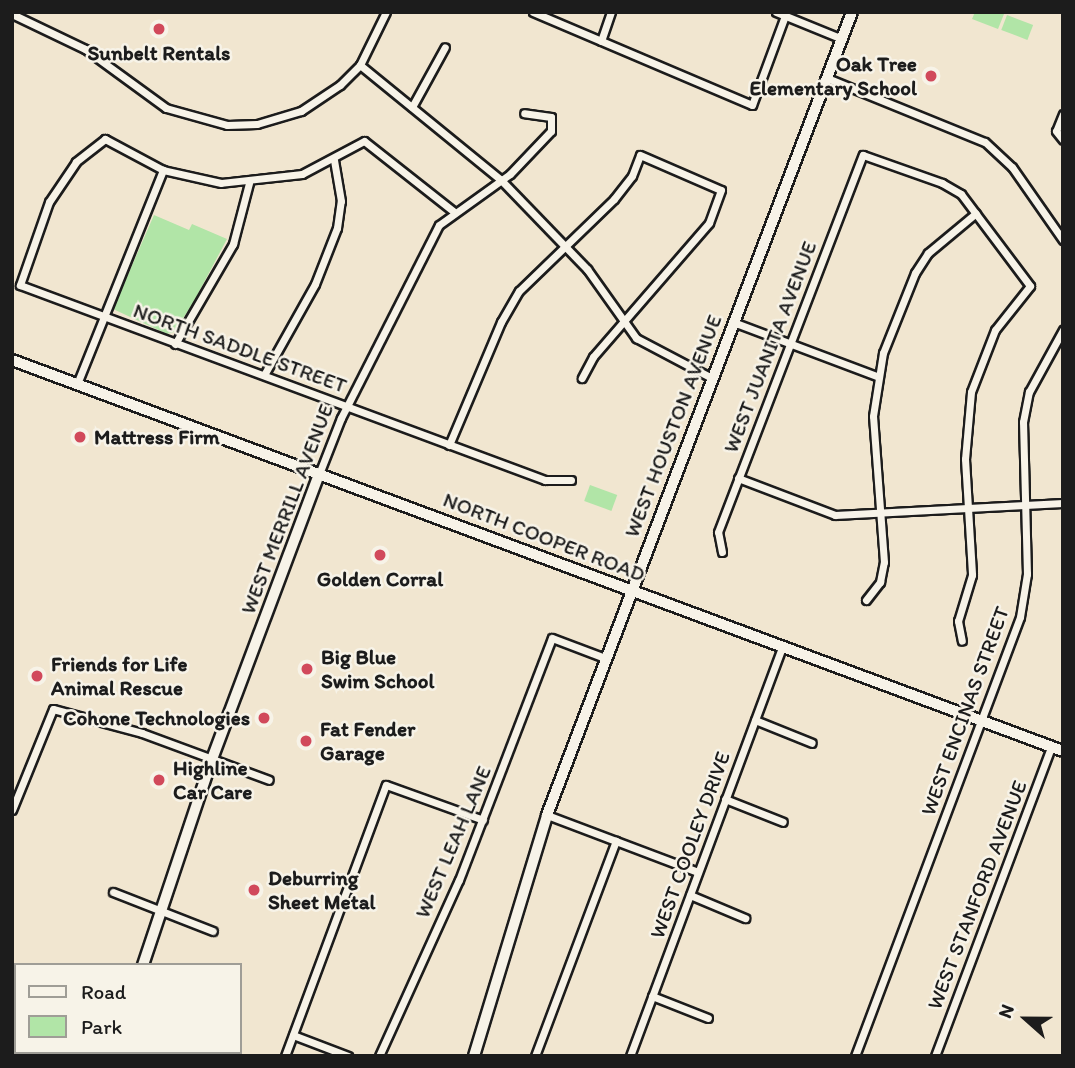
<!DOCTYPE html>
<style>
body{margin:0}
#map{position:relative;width:1075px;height:1068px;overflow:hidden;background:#f1e6d0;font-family:Itim,sans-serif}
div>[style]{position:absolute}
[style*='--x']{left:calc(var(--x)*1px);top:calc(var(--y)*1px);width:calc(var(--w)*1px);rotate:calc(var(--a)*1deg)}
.green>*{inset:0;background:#b1e5a7;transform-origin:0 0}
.roads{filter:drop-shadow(2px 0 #1c1c1c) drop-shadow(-2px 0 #1c1c1c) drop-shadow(0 2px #1c1c1c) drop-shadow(0 -2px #1c1c1c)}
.street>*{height:7px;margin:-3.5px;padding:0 3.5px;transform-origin:3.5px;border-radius:3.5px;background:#f7f3e8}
.secondary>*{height:10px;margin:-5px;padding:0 5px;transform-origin:5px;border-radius:5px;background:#f7f3e8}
.dots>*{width:19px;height:19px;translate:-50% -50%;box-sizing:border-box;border:4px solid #f7f3e8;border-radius:50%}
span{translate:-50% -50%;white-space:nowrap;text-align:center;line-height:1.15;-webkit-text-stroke:5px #f7f3e8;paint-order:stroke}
.poi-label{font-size:21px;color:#1c1c1c;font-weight:700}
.right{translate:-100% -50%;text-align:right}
.left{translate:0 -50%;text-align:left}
.street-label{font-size:21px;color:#1c1c1c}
.frame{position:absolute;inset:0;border:14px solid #1c1c1c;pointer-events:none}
.legend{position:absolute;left:14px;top:963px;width:228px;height:91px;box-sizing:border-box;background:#f7f3e8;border:2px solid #9f9d96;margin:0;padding:9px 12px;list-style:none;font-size:21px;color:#1c1c1c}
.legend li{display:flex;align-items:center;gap:14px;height:35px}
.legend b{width:35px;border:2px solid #9f9d96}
.north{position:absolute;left:991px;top:984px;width:70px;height:70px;-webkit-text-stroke:5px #f7f3e8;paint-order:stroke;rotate:291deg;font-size:19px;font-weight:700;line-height:28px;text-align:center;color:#1c1c1c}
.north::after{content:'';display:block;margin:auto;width:24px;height:32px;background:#1c1c1c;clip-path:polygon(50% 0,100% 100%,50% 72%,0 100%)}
</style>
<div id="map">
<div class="green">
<i style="clip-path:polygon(975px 12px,999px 12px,1004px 14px,998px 29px,972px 19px)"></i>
<i style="left:1007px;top:15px;width:28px;height:16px;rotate:21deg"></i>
<i style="clip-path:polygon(154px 215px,189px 230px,192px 224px,227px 239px,193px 303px,174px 332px,167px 334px,113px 309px)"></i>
<i style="left:590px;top:485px;width:29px;height:17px;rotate:20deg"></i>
</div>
<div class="roads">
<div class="street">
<i style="--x:533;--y:12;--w:238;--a:23"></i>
<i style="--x:752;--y:105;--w:95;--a:-69.7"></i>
<i style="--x:776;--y:12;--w:71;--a:22.2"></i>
<i style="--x:12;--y:14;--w:81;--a:25.6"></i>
<i style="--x:85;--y:49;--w:100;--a:36.1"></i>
<i style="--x:166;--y:108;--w:63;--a:15.6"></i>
<i style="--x:227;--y:125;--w:30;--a:-2"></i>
<i style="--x:257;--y:124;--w:46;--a:-16.5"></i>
<i style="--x:301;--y:111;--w:47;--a:-33.7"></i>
<i style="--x:340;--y:85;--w:28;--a:-45"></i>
<i style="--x:360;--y:65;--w:59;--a:-63.9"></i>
<i style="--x:601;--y:41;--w:31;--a:-71"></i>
<i style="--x:360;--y:65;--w:182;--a:39.2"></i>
<i style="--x:501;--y:180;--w:124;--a:46"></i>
<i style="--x:587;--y:269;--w:85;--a:54.6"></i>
<i style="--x:636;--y:338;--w:86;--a:27.8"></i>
<i style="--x:827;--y:78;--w:170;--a:22.1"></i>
<i style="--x:985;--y:142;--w:37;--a:43"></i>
<i style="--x:1012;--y:167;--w:89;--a:55.1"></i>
<i style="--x:412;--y:107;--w:68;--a:-61.2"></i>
<i style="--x:1063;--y:114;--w:18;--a:112"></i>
<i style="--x:1056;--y:131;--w:11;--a:52"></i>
<i style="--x:453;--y:211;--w:113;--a:-141.8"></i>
<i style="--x:364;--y:141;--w:70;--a:152"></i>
<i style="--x:302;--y:174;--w:81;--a:173.7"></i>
<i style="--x:221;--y:183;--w:59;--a:-167.4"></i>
<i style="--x:163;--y:170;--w:66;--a:-151.9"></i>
<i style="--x:105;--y:139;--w:37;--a:142"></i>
<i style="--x:76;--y:162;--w:48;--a:124"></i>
<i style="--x:49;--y:202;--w:88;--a:109.3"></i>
<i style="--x:20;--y:285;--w:560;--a:20.38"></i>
<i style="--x:545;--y:480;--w:26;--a:0"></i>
<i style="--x:733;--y:322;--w:154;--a:20.6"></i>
<i style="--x:175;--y:344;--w:116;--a:-59.9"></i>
<i style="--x:233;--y:244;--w:63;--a:-75.3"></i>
<i style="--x:264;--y:375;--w:104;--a:-60.7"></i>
<i style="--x:315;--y:284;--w:60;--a:-68.6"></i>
<i style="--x:337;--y:228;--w:27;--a:-82"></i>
<i style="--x:341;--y:201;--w:42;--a:-99.7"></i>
<i style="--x:77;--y:384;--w:231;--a:-68.1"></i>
<i style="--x:449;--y:445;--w:134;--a:-67.1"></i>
<i style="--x:501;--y:322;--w:36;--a:-60"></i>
<i style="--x:519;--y:291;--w:132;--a:-44.1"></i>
<i style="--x:614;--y:199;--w:29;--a:-52"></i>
<i style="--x:632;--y:176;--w:22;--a:-69"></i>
<i style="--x:640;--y:155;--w:88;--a:23.4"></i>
<i style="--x:721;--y:190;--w:35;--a:110"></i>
<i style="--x:709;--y:223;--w:177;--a:130.9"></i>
<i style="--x:593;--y:357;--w:24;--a:118"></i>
<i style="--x:319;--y:474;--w:60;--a:-68.6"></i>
<i style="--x:341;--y:418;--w:216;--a:-63.1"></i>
<i style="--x:439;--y:225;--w:87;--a:-35.7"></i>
<i style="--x:510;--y:174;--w:59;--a:-46.4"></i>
<i style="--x:551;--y:131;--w:14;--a:-90"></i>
<i style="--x:551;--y:117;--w:27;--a:-172"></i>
<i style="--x:738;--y:478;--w:104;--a:20.9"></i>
<i style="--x:835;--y:515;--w:228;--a:-3"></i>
<i style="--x:722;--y:552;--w:20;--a:-101"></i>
<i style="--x:718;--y:532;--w:404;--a:-69"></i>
<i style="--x:863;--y:155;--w:84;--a:19.5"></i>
<i style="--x:942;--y:183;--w:22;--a:30"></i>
<i style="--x:961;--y:194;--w:115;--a:53.1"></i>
<i style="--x:1030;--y:286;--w:56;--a:128.5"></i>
<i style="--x:995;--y:330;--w:66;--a:111.2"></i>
<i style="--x:971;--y:392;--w:67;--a:95.1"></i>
<i style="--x:965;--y:459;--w:116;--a:86.5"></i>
<i style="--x:972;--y:575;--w:48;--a:106.9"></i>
<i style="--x:958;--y:621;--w:20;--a:79"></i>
<i style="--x:866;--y:600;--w:23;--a:-52"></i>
<i style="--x:880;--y:582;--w:20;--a:-79"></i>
<i style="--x:884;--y:562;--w:146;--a:-94.3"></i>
<i style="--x:873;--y:416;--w:64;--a:-81"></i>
<i style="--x:883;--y:353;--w:86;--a:-68.2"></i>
<i style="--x:915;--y:273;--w:24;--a:-57"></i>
<i style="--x:928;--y:253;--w:62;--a:-39.8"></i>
<i style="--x:755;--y:720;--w:61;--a:22"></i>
<i style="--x:725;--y:799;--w:62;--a:21.6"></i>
<i style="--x:12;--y:810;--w:109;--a:-67.9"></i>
<i style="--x:53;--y:709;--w:92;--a:15.1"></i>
<i style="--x:142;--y:733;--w:135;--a:20.3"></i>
<i style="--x:547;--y:815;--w:161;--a:20.7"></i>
<i style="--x:113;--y:892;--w:107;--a:21.3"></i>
<i style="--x:690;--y:895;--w:60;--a:22.7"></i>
<i style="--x:652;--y:996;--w:60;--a:21.4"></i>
<i style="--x:293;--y:1035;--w:59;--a:20.9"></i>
<i style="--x:285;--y:1056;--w:289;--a:-69.6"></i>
<i style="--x:386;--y:785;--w:103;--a:19.8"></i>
<i style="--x:379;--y:1056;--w:193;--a:-65.6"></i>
<i style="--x:459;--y:880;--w:259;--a:-69"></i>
<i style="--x:552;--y:638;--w:57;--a:20.7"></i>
<i style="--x:535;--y:1056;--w:230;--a:-69.4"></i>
<i style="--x:630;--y:1056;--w:436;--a:-69.6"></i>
<i style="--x:855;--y:1056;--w:469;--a:-69.4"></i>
<i style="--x:1020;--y:617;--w:44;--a:-80.8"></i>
<i style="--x:1027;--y:574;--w:152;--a:-91.5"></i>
<i style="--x:1023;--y:422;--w:31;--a:-79"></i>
<i style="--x:1029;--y:392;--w:71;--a:-61.3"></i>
<i style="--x:935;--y:1056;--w:330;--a:-69.4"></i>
</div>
<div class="secondary">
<i style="--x:12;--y:360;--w:1121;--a:20.41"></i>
<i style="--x:143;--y:965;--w:217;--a:-71.5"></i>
<i style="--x:212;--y:759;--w:304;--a:-69.4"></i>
<i style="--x:108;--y:1056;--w:4;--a:-63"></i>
<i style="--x:474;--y:1056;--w:252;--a:-73.1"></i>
<i style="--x:547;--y:815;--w:859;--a:-69.2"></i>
</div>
</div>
<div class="dots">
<i style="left:159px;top:29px;background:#d1495b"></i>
<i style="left:931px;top:76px;background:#d1495b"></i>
<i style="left:80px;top:437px;background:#d1495b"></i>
<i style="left:380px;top:555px;background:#d1495b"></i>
<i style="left:307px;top:669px;background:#d1495b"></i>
<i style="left:37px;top:676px;background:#d1495b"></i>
<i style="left:264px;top:718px;background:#d1495b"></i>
<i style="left:306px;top:741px;background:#d1495b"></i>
<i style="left:159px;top:780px;background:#d1495b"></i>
<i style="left:254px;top:890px;background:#d1495b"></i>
</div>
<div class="poi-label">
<span style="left:159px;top:53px">Sunbelt Rentals</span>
<span class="right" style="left:917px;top:76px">Oak Tree<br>Elementary School</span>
<span class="left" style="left:94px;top:437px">Mattress Firm</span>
<span style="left:380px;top:579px">Golden Corral</span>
<span class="left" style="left:321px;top:669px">Big Blue<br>Swim School</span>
<span class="left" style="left:51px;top:676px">Friends for Life<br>Animal Rescue</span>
<span class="right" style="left:250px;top:718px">Cohone Technologies</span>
<span class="left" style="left:320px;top:741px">Fat Fender<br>Garage</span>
<span class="left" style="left:173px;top:780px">Highline<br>Car Care</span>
<span class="left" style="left:268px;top:890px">Deburring<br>Sheet Metal</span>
</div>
<div class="street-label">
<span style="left:770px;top:347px;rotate:-69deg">WEST JUANITA AVENUE</span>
<span style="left:240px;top:348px;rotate:20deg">NORTH SADDLE STREET</span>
<span style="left:673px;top:426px;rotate:-69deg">WEST HOUSTON AVENUE</span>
<span style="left:287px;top:509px;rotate:-69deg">WEST MERRILL AVENUE</span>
<span style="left:544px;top:537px;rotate:21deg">NORTH COOPER ROAD</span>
<span style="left:965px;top:711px;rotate:-70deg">WEST ENCINAS STREET</span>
<span style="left:453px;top:842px;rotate:-67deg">WEST LEAH LANE</span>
<span style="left:690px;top:845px;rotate:-70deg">WEST COOLEY DRIVE</span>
<span style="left:977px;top:895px;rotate:-69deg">WEST STANFORD AVENUE</span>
</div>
<div class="frame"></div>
<ul class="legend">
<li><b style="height:9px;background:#f7f3e8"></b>Road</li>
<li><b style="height:19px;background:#b1e5a7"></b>Park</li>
</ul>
<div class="north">N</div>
</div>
